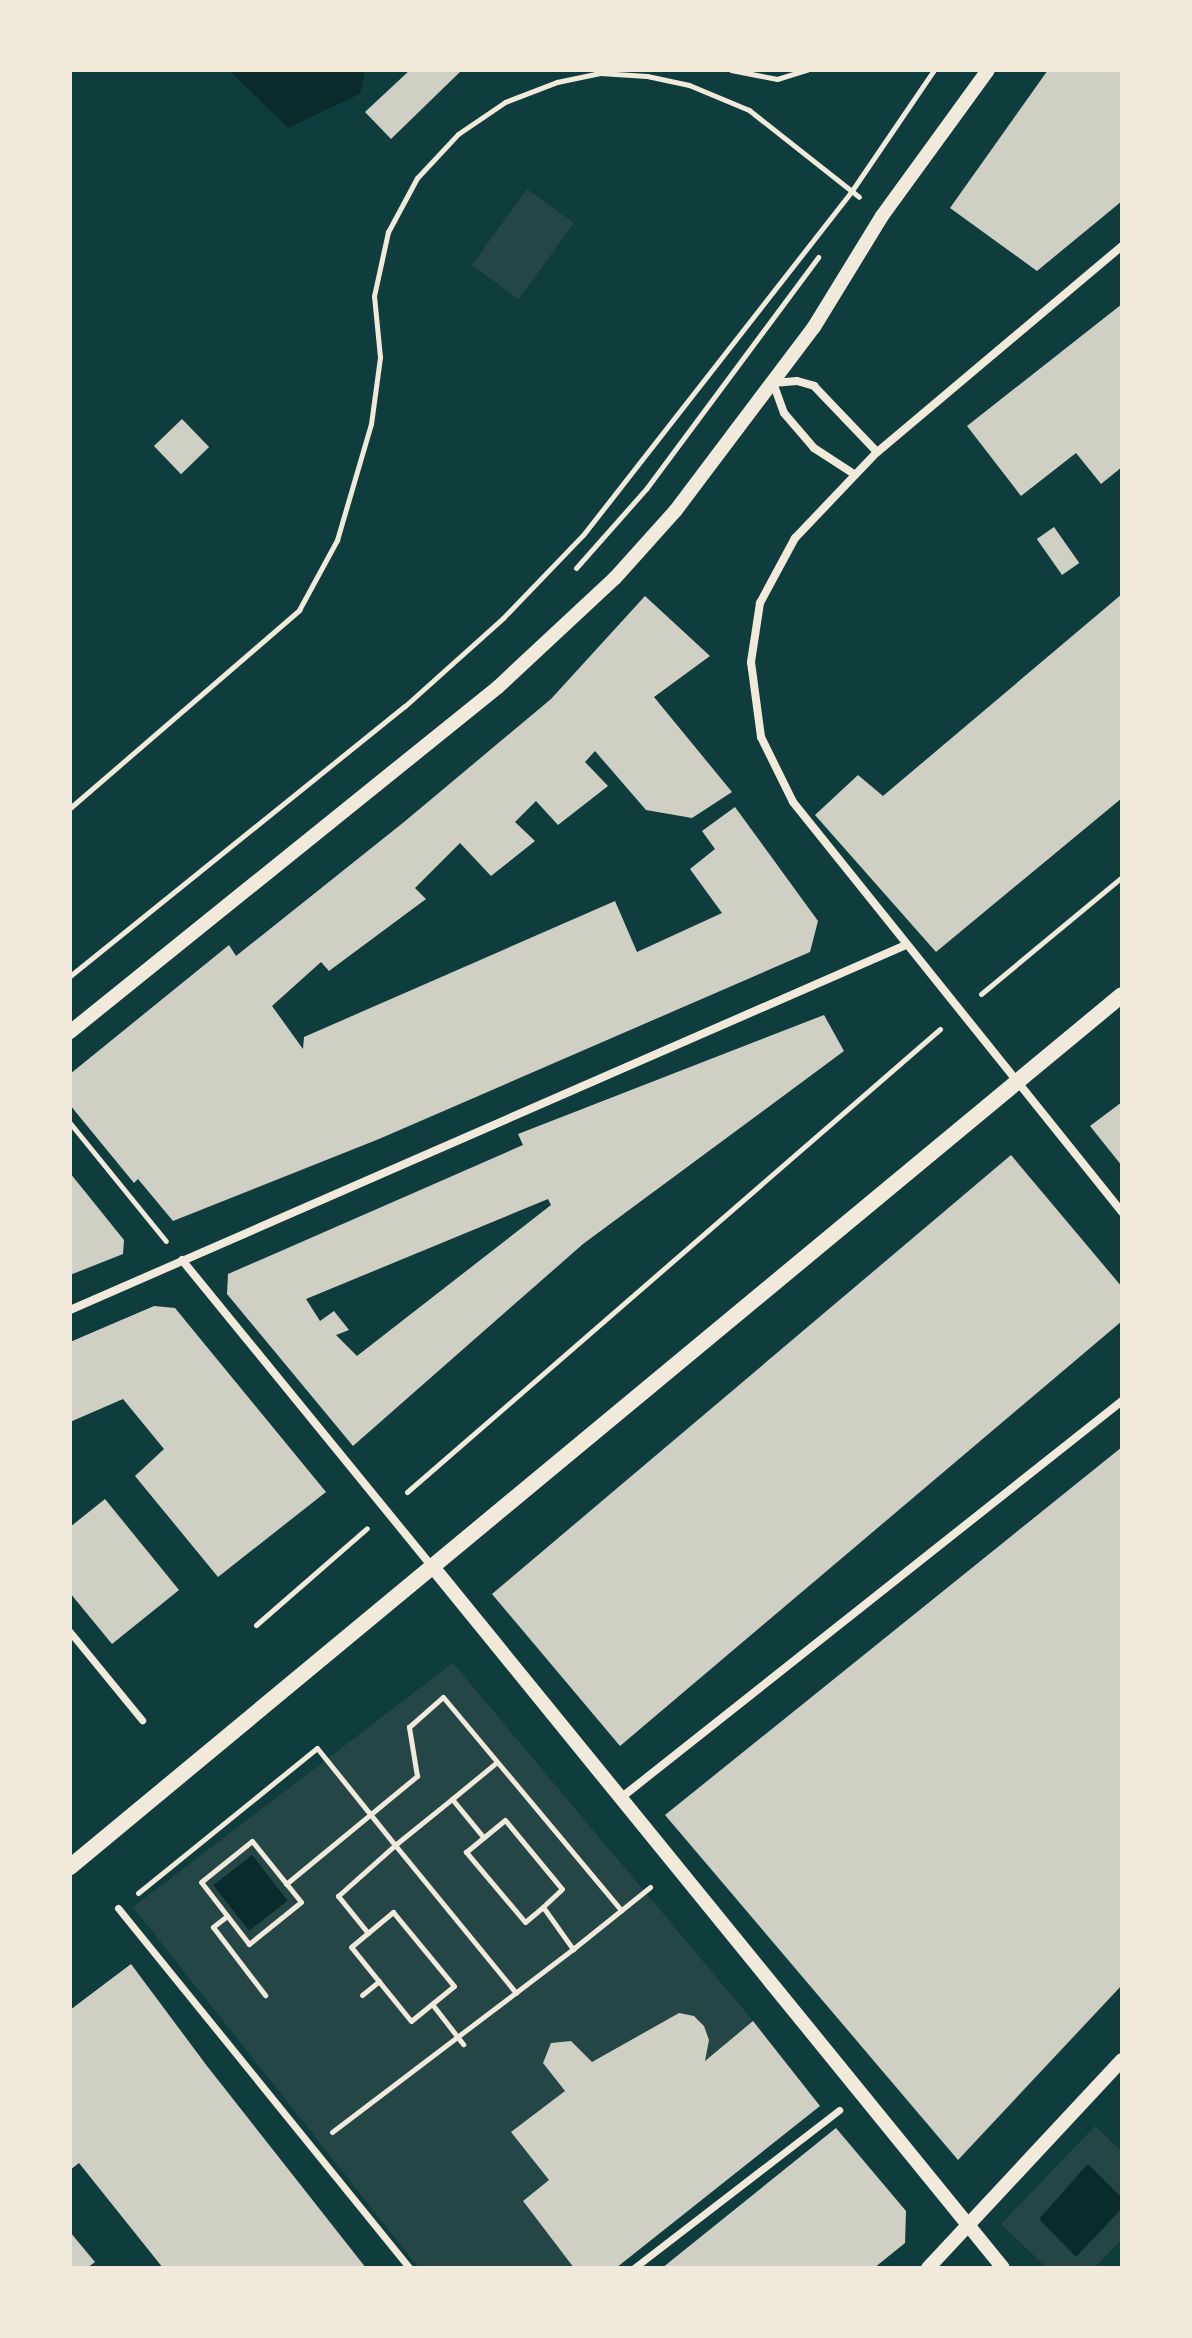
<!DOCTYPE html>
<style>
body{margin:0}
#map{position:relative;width:1192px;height:2338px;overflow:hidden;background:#0f3d3e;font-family:Bitter,serif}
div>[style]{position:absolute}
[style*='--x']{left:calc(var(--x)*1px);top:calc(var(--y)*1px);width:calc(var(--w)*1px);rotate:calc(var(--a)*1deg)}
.green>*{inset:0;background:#244646;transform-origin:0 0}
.water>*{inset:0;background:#0a2a2b;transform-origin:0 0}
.pier>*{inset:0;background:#0f3d3e}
.building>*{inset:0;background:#cfcfc3;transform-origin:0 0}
.path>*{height:5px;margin:-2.5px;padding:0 2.5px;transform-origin:2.5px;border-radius:2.5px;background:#f1e9da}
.pedestrian>*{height:7px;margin:-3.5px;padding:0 3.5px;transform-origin:3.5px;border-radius:3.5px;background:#f1e9da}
.minor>*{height:8px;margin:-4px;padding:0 4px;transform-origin:4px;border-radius:4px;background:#f1e9da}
.tertiary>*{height:14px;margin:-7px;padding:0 7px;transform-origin:7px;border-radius:7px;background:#f1e9da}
.secondary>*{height:16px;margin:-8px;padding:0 8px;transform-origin:8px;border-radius:8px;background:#f1e9da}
span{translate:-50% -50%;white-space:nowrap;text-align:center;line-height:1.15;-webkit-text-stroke:6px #f1e9da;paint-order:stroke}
.frame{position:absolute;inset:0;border:72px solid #f1e9da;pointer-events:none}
</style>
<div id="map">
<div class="green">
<i style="left:527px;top:189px;width:58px;height:94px;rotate:36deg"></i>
<i style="clip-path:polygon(453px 1663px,753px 2021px,705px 2061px,709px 2040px,704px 2026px,694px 2016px,679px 2013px,592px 2062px,571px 2041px,551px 2043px,543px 2063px,565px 2091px,512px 2132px,549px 2180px,523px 2201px,574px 2268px,419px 2268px,133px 1907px)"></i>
<i style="clip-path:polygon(1095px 2126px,1122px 2152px,1122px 2239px,1094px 2268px,1047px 2268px,1001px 2224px)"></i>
</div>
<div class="water">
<i style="clip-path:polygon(229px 70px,365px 70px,360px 94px,288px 128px)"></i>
<i style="left:252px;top:1855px;width:58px;height:49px;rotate:52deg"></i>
<i style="clip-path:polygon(1088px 2164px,1122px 2198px,1122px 2208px,1076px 2257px,1039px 2219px)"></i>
</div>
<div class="pier">
<i style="clip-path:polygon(225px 70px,288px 128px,360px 94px,369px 70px,362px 97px,287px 132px)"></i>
</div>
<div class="building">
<i style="clip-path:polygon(410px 70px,462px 70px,391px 139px,365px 112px)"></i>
<i style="clip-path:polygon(1048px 70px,1122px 70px,1122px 201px,1037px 271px,950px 208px)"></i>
<i style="clip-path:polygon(1122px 304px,1122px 467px,1101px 484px,1076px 453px,1021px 496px,967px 426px)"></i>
<i style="left:182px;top:419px;width:39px;height:39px;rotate:46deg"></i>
<i style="left:1054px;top:527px;width:44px;height:21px;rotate:55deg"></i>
<i style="clip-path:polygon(1122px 594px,1122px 798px,936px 952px,815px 815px,858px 775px,883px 796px)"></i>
<i style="clip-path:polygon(645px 596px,710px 656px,654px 697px,732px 792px,692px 818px,646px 810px,595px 751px,585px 762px,608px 786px,558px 825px,536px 801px,515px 822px,535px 841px,491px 876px,460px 843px,415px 888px,426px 899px,329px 971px,321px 962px,272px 1006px,303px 1049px,304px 1037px,615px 901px,637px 952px,722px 913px,690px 869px,715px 849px,702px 831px,735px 807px,818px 921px,810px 952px,379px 1139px,173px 1221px,138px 1179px,134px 1183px,70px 1105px,70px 1074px,229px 945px,236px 956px,404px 822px,551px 699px)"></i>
<i style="clip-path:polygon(evenodd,824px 1015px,844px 1051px,583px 1244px,353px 1446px,227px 1294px,228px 1274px,523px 1145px,518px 1134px,824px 1015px,548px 1199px,551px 1205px,357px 1356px,336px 1335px,349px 1330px,334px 1311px,320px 1321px,306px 1299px,548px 1199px)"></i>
<i style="clip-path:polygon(1122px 1102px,1122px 1166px,1090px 1126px)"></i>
<i style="clip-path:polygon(1011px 1155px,1122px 1287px,1122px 1321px,620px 1746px,492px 1594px)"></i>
<i style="clip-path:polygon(70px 1173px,124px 1240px,123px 1254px,70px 1275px)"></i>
<i style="clip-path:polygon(154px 1306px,175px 1308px,326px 1492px,218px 1577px,135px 1476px,164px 1449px,123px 1399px,70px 1422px,70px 1342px)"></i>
<i style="clip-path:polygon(1122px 1447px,1122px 1985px,958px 2160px,665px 1815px)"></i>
<i style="clip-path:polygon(105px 1499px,179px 1590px,112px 1644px,70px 1593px,70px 1527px)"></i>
<i style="clip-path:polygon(131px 1964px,207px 2066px,366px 2268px,163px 2268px,79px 2163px,70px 2170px,70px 2010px)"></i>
<i style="clip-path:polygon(679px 2013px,694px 2016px,704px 2026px,709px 2040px,705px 2061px,753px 2021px,820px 2106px,616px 2268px,574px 2268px,523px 2201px,549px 2180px,511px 2132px,565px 2091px,543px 2063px,551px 2043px,571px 2041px,592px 2062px)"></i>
<i style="clip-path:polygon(836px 2128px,906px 2211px,905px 2243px,874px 2268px,662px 2268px)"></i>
<i style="clip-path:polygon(70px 2232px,95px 2262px,87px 2268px,70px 2268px)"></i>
</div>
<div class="path">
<i style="--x:731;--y:70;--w:47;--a:11.1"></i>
<i style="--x:777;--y:79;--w:31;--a:-17"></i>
<i style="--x:576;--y:568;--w:106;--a:-48.5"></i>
<i style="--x:646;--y:489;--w:289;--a:-53.4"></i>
<i style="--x:70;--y:808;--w:303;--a:-40.8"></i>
<i style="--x:299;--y:610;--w:80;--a:-61.5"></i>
<i style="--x:337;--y:540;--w:121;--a:-73.7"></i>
<i style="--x:371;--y:424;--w:68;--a:-82.3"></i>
<i style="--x:380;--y:357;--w:61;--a:-95.6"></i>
<i style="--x:374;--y:296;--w:66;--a:-77.7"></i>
<i style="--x:388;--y:232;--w:61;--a:-61.8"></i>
<i style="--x:417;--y:178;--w:60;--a:-47"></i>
<i style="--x:458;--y:134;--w:57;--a:-34.2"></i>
<i style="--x:505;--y:102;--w:56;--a:-21"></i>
<i style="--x:557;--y:82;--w:44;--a:-11.8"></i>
<i style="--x:600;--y:73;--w:47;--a:3.7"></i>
<i style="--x:647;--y:76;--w:43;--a:12.1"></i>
<i style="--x:689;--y:85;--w:65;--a:22.6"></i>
<i style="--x:749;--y:110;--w:140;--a:38.3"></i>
<i style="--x:70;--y:976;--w:430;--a:-38.9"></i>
<i style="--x:405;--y:706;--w:132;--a:-41.9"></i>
<i style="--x:503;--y:618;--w:115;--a:-46.1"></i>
<i style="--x:583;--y:535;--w:435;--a:-52"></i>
<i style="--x:851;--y:192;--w:148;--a:-55.8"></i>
<i style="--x:981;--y:994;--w:183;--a:-39.7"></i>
<i style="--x:70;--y:1123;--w:152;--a:50.9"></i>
<i style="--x:407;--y:1492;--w:706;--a:-40.98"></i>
<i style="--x:256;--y:1625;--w:147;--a:-41.1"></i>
<i style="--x:452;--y:1799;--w:58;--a:-39.4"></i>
<i style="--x:252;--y:1841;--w:78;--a:51.2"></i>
<i style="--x:301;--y:1902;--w:67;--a:141.1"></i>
<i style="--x:249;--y:1944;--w:78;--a:-127.7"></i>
<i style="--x:201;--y:1882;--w:65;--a:-38.8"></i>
<i style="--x:286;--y:1884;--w:170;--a:-39.5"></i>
<i style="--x:417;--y:1776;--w:50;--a:-99.3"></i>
<i style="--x:409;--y:1727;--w:45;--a:-41.4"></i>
<i style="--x:443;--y:1697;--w:278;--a:50.1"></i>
<i style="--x:138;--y:1893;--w:230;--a:-39"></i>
<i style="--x:317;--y:1748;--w:124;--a:51.2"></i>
<i style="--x:395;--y:1845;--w:73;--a:-38.9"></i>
<i style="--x:452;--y:1799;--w:50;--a:50.6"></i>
<i style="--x:543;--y:1907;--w:23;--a:140"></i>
<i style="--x:525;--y:1922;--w:92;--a:-130.1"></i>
<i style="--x:466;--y:1852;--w:50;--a:-39.4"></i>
<i style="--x:505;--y:1820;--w:89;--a:50.4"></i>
<i style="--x:562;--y:1889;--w:26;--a:137"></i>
<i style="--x:543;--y:1907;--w:52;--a:54.5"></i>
<i style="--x:573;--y:1949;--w:99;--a:-38.8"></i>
<i style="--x:393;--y:1912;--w:96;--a:50.5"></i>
<i style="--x:454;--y:1986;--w:55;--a:140.9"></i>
<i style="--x:411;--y:2021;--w:95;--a:-129"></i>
<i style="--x:351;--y:1947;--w:55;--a:-39.8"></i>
<i style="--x:227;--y:1916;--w:18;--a:142"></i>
<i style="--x:213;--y:1927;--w:86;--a:52.6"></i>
<i style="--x:368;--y:1933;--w:48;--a:-129"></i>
<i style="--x:338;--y:1896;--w:76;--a:-41.8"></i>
<i style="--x:395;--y:1845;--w:191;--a:50.7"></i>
<i style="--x:362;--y:1995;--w:22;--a:-39"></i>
<i style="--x:432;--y:2004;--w:51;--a:52.2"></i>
<i style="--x:332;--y:2132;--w:303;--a:-37.2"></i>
</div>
<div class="pedestrian">
<i style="--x:70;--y:1632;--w:114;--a:50.7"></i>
<i style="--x:118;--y:1908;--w:464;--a:51"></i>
<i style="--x:634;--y:2268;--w:259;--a:-37.6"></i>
</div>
<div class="minor">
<i style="--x:1122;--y:246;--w:320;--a:139.9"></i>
<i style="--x:877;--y:452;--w:119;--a:133.6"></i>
<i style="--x:795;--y:538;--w:74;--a:118.3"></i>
<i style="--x:760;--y:603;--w:60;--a:98.7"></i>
<i style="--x:751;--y:662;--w:76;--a:82.4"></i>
<i style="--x:761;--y:737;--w:72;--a:63.8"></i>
<i style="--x:793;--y:802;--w:526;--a:51.26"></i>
<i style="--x:854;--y:474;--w:48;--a:-147"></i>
<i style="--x:814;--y:448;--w:46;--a:-130.6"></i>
<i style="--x:784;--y:413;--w:32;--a:-110"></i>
<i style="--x:773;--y:383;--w:24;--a:-5"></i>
<i style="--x:797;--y:381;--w:18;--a:16"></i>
<i style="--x:814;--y:386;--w:91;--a:46.3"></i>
<i style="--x:182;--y:1260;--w:395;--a:50.8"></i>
<i style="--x:70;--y:1310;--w:912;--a:-23.59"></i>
<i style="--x:622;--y:1797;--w:638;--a:-38.38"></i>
</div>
<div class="tertiary">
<i style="--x:70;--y:1032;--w:550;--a:-38.87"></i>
<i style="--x:498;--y:687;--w:160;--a:-43"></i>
<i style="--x:615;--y:578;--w:91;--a:-48.1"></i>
<i style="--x:676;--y:510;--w:229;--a:-53"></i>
<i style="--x:814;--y:327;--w:130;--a:-58.5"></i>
<i style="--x:882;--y:216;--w:180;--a:-54"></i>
<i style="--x:433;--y:1567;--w:903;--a:50.88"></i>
<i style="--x:928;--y:2268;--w:284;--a:-47"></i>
</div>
<div class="secondary">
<i style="--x:70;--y:1867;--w:1366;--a:-39.66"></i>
</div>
<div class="frame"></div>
</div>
